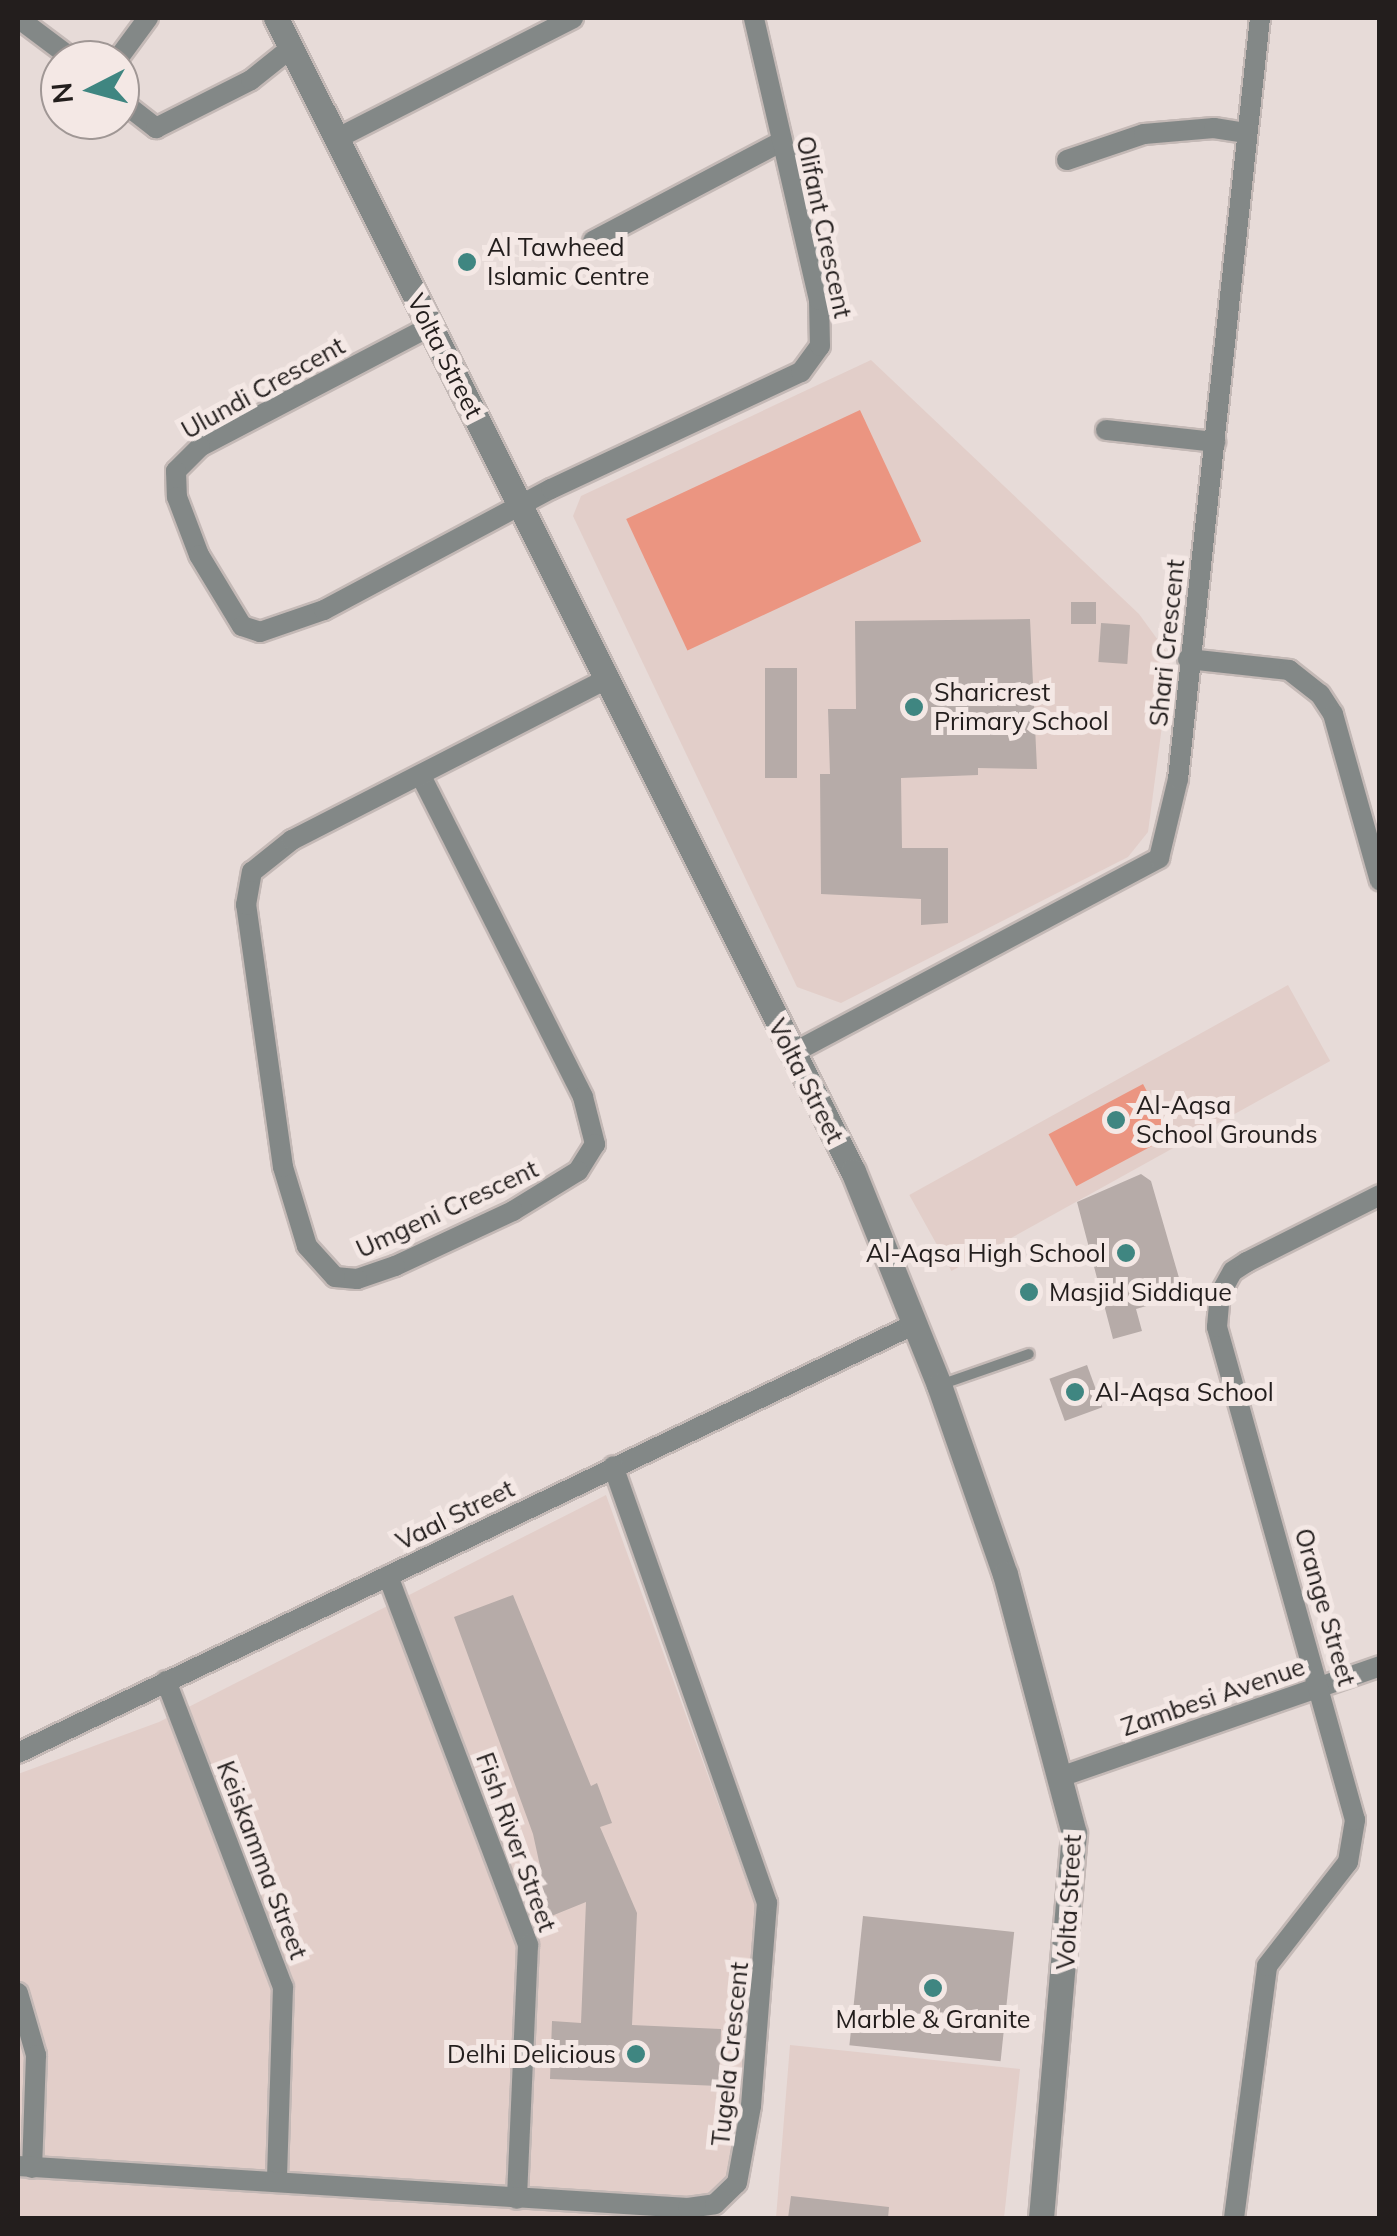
<!DOCTYPE html>
<style>
body{margin:0}
#map{position:relative;width:1397px;height:2236px;overflow:hidden;background:#e7dbd8;font-family:Mulish,sans-serif}
div>[style]{position:absolute}
[style*='--x']{left:calc(var(--x)*1px);top:calc(var(--y)*1px);width:calc(var(--w)*1px);rotate:calc(var(--a)*1deg)}
.built>*{inset:0;background:#e2cec9;transform-origin:0 0}
.green>*{inset:0;background:#eb9581;transform-origin:0 0}
.building>*{inset:0;background:#b6aba8;transform-origin:0 0}
.roads{filter:drop-shadow(2px 0 #c4b9b6) drop-shadow(-2px 0 #c4b9b6) drop-shadow(0 2px #c4b9b6) drop-shadow(0 -2px #c4b9b6)}
.service>*{height:10px;margin:-5px;padding:0 5px;transform-origin:5px;border-radius:5px;background:#838887}
.minor>*{height:20px;margin:-10px;padding:0 10px;transform-origin:10px;border-radius:10px;background:#838887}
.tertiary>*{height:25px;margin:-12.5px;padding:0 12.5px;transform-origin:12.5px;border-radius:12.5px;background:#838887}
.dots>*{width:28px;height:28px;translate:-50% -50%;box-sizing:border-box;border:5px solid #f4e8e5;border-radius:50%}
span{translate:-50% -50%;white-space:nowrap;text-align:center;line-height:1.15;-webkit-text-stroke:10px #f4e8e5;paint-order:stroke}
.street-label{font-size:25px;color:#231e1d}
.poi-label{font-size:25px;color:#231e1d}
.left{translate:0 -50%;text-align:left}
.right{translate:-100% -50%;text-align:right}
.frame{position:absolute;inset:0;border:20px solid #231e1d;pointer-events:none}
.north{position:absolute;left:40px;top:40px;width:100px;height:100px;box-sizing:border-box;background:#f4e8e5;border:2px solid #a09795;border-radius:50%;rotate:264deg;font-size:28px;font-weight:700;line-height:40px;text-align:center;color:#231e1d}
.north::after{content:'';display:block;margin:auto;width:35px;height:45px;background:#3f8681;clip-path:polygon(50% 0,100% 100%,50% 72%,0 100%)}
</style>
<div id="map">
<div class="built">
<i style="clip-path:polygon(871px 360px,1139px 614px,1171px 658px,1148px 832px,1128px 857px,841px 1003px,797px 987px,573px 516px,581px 496px)"></i>
<i style="left:1288px;top:985px;width:87px;height:433px;rotate:61deg"></i>
<i style="clip-path:polygon(606px 1495px,756px 1908px,733px 2173px,696px 2218px,18px 2218px,18px 1774px,159px 1722px)"></i>
<i style="clip-path:polygon(790px 2045px,1020px 2069px,1004px 2218px,776px 2218px)"></i>
</div>
<div class="green">
<i style="left:860px;top:410px;width:145px;height:258px;rotate:65deg"></i>
<i style="left:1143px;top:1084px;width:59px;height:107px;rotate:62deg"></i>
</div>
<div class="building">
<i style="left:1071px;top:602px;width:25px;height:22px"></i>
<i style="clip-path:polygon(1030px 619px,1037px 769px,978px 768px,978px 775px,901px 778px,902px 848px,948px 848px,948px 923px,921px 925px,921px 899px,821px 894px,820px 774px,830px 774px,828px 709px,856px 709px,855px 621px)"></i>
<i style="left:1130px;top:625px;width:39px;height:29px;rotate:94deg"></i>
<i style="left:765px;top:668px;width:32px;height:110px"></i>
<i style="clip-path:polygon(1141px 1174px,1151px 1181px,1184px 1295px,1136px 1309px,1142px 1331px,1113px 1339px,1077px 1202px)"></i>
<i style="left:1087px;top:1365px;width:45px;height:40px;rotate:70deg"></i>
<i style="clip-path:polygon(513px 1595px,591px 1786px,597px 1783px,612px 1823px,600px 1827px,637px 1913px,632px 2025px,721px 2029px,719px 2086px,550px 2079px,552px 2021px,581px 2023px,586px 1902px,549px 1917px,531px 1869px,540px 1866px,533px 1834px,454px 1617px)"></i>
<i style="left:863px;top:1916px;width:152px;height:130px;rotate:6deg"></i>
<i style="clip-path:polygon(791px 2196px,889px 2207px,888px 2218px,788px 2218px)"></i>
</div>
<div class="roads">
<div class="service">
<i style="--x:940;--y:1385;--w:94;--a:-19.2"></i>
</div>
<div class="minor">
<i style="--x:18;--y:18;--w:70;--a:36.9"></i>
<i style="--x:117;--y:60;--w:52;--a:-53.6"></i>
<i style="--x:120;--y:100;--w:46;--a:37.9"></i>
<i style="--x:156;--y:128;--w:106;--a:-26.8"></i>
<i style="--x:251;--y:80;--w:51;--a:-38.7"></i>
<i style="--x:336;--y:139;--w:266;--a:-27"></i>
<i style="--x:1067;--y:160;--w:81;--a:-18.7"></i>
<i style="--x:1144;--y:134;--w:70;--a:-4.9"></i>
<i style="--x:1214;--y:128;--w:33;--a:9"></i>
<i style="--x:593;--y:241;--w:212;--a:-27.8"></i>
<i style="--x:431;--y:326;--w:261;--a:152.4"></i>
<i style="--x:200;--y:447;--w:34;--a:135"></i>
<i style="--x:176;--y:471;--w:26;--a:88"></i>
<i style="--x:177;--y:497;--w:62;--a:69.2"></i>
<i style="--x:199;--y:555;--w:83;--a:58.8"></i>
<i style="--x:242;--y:626;--w:19;--a:18"></i>
<i style="--x:260;--y:632;--w:68;--a:-19"></i>
<i style="--x:324;--y:610;--w:257;--a:-28.1"></i>
<i style="--x:551;--y:489;--w:276;--a:-25.1"></i>
<i style="--x:801;--y:372;--w:32;--a:-54"></i>
<i style="--x:820;--y:346;--w:46;--a:-91.2"></i>
<i style="--x:819;--y:300;--w:289;--a:-103"></i>
<i style="--x:1106;--y:430;--w:110;--a:6.3"></i>
<i style="--x:1188;--y:659;--w:102;--a:6.2"></i>
<i style="--x:1289;--y:670;--w:39;--a:38"></i>
<i style="--x:1320;--y:694;--w:24;--a:57"></i>
<i style="--x:1333;--y:714;--w:173;--a:74.3"></i>
<i style="--x:422;--y:778;--w:357;--a:63.2"></i>
<i style="--x:583;--y:1097;--w:49;--a:75.7"></i>
<i style="--x:595;--y:1144;--w:32;--a:122"></i>
<i style="--x:578;--y:1171;--w:76;--a:148.4"></i>
<i style="--x:513;--y:1211;--w:130;--a:155"></i>
<i style="--x:395;--y:1266;--w:40;--a:161.1"></i>
<i style="--x:357;--y:1279;--w:22;--a:-175"></i>
<i style="--x:335;--y:1277;--w:42;--a:-132.1"></i>
<i style="--x:307;--y:1246;--w:83;--a:-106.9"></i>
<i style="--x:283;--y:1167;--w:265;--a:-98"></i>
<i style="--x:246;--y:905;--w:34;--a:-80"></i>
<i style="--x:252;--y:872;--w:51;--a:-38.7"></i>
<i style="--x:292;--y:840;--w:352;--a:-27.1"></i>
<i style="--x:791;--y:1054;--w:417;--a:-28"></i>
<i style="--x:1159;--y:858;--w:81;--a:-76.5"></i>
<i style="--x:1178;--y:779;--w:765;--a:-83.85"></i>
<i style="--x:388;--y:1576;--w:395;--a:69.2"></i>
<i style="--x:528;--y:1945;--w:254;--a:92.5"></i>
<i style="--x:166;--y:1681;--w:328;--a:69.1"></i>
<i style="--x:283;--y:1987;--w:194;--a:91.8"></i>
<i style="--x:18;--y:1753;--w:994;--a:-25.56"></i>
<i style="--x:1063;--y:1776;--w:336;--a:-19.1"></i>
<i style="--x:18;--y:1993;--w:65;--a:73.8"></i>
<i style="--x:36;--y:2055;--w:113;--a:92"></i>
<i style="--x:18;--y:2166;--w:671;--a:3.59"></i>
<i style="--x:688;--y:2208;--w:27;--a:-8"></i>
<i style="--x:715;--y:2204;--w:30;--a:-44"></i>
<i style="--x:737;--y:2183;--w:78;--a:-79.7"></i>
<i style="--x:751;--y:2106;--w:204;--a:-85.5"></i>
<i style="--x:767;--y:1903;--w:463;--a:-109.4"></i>
<i style="--x:1234;--y:2218;--w:254;--a:-82.5"></i>
<i style="--x:1267;--y:1966;--w:132;--a:-52.1"></i>
<i style="--x:1348;--y:1862;--w:43;--a:-80.5"></i>
<i style="--x:1355;--y:1820;--w:512;--a:-105.64"></i>
<i style="--x:1217;--y:1327;--w:33;--a:-85"></i>
<i style="--x:1220;--y:1294;--w:26;--a:-61"></i>
<i style="--x:1233;--y:1271;--w:17;--a:-33"></i>
<i style="--x:1247;--y:1262;--w:149;--a:-26.7"></i>
</div>
<div class="tertiary">
<i style="--x:276;--y:18;--w:1289;--a:63.42"></i>
<i style="--x:853;--y:1171;--w:231;--a:68.1"></i>
<i style="--x:939;--y:1385;--w:200;--a:70.8"></i>
<i style="--x:1005;--y:1574;--w:268;--a:75.1"></i>
<i style="--x:1074;--y:1833;--w:386;--a:94.9"></i>
</div>
</div>
<div class="dots">
<i style="left:467px;top:262px;background:#3f8681"></i>
<i style="left:914px;top:707px;background:#3f8681"></i>
<i style="left:1116px;top:1120px;background:#3f8681"></i>
<i style="left:1126px;top:1253px;background:#3f8681"></i>
<i style="left:1029px;top:1292px;background:#3f8681"></i>
<i style="left:1075px;top:1392px;background:#3f8681"></i>
<i style="left:933px;top:1988px;background:#3f8681"></i>
<i style="left:636px;top:2054px;background:#3f8681"></i>
</div>
<div class="street-label">
<span style="left:824px;top:227px;rotate:78deg">Olifant Crescent</span>
<span style="left:445px;top:356px;rotate:63deg">Volta Street</span>
<span style="left:263px;top:388px;rotate:-29deg">Ulundi Crescent</span>
<span style="left:1167px;top:643px;rotate:-84deg">Shari Crescent</span>
<span style="left:806px;top:1081px;rotate:63deg">Volta Street</span>
<span style="left:447px;top:1209px;rotate:-25deg">Umgeni Crescent</span>
<span style="left:455px;top:1515px;rotate:-26deg">Vaal Street</span>
<span style="left:1325px;top:1607px;rotate:74deg">Orange Street</span>
<span style="left:1213px;top:1697px;rotate:-19deg">Zambesi Avenue</span>
<span style="left:516px;top:1842px;rotate:70deg">Fish River Street</span>
<span style="left:262px;top:1860px;rotate:69deg">Keiskamma Street</span>
<span style="left:1069px;top:1902px;rotate:-87deg">Volta Street</span>
<span style="left:730px;top:2054px;rotate:-84deg">Tugela Crescent</span>
</div>
<div class="poi-label">
<span class="left" style="left:487px;top:262px">Al Tawheed<br>Islamic Centre</span>
<span class="left" style="left:934px;top:707px">Sharicrest<br>Primary School</span>
<span class="left" style="left:1136px;top:1120px">Al-Aqsa<br>School Grounds</span>
<span class="right" style="left:1106px;top:1253px">Al-Aqsa High School</span>
<span class="left" style="left:1049px;top:1292px">Masjid Siddique</span>
<span class="left" style="left:1095px;top:1392px">Al-Aqsa School</span>
<span style="left:933px;top:2019px">Marble &amp; Granite</span>
<span class="right" style="left:616px;top:2054px">Delhi Delicious</span>
</div>
<div class="frame"></div>
<div class="north">N</div>
</div>
